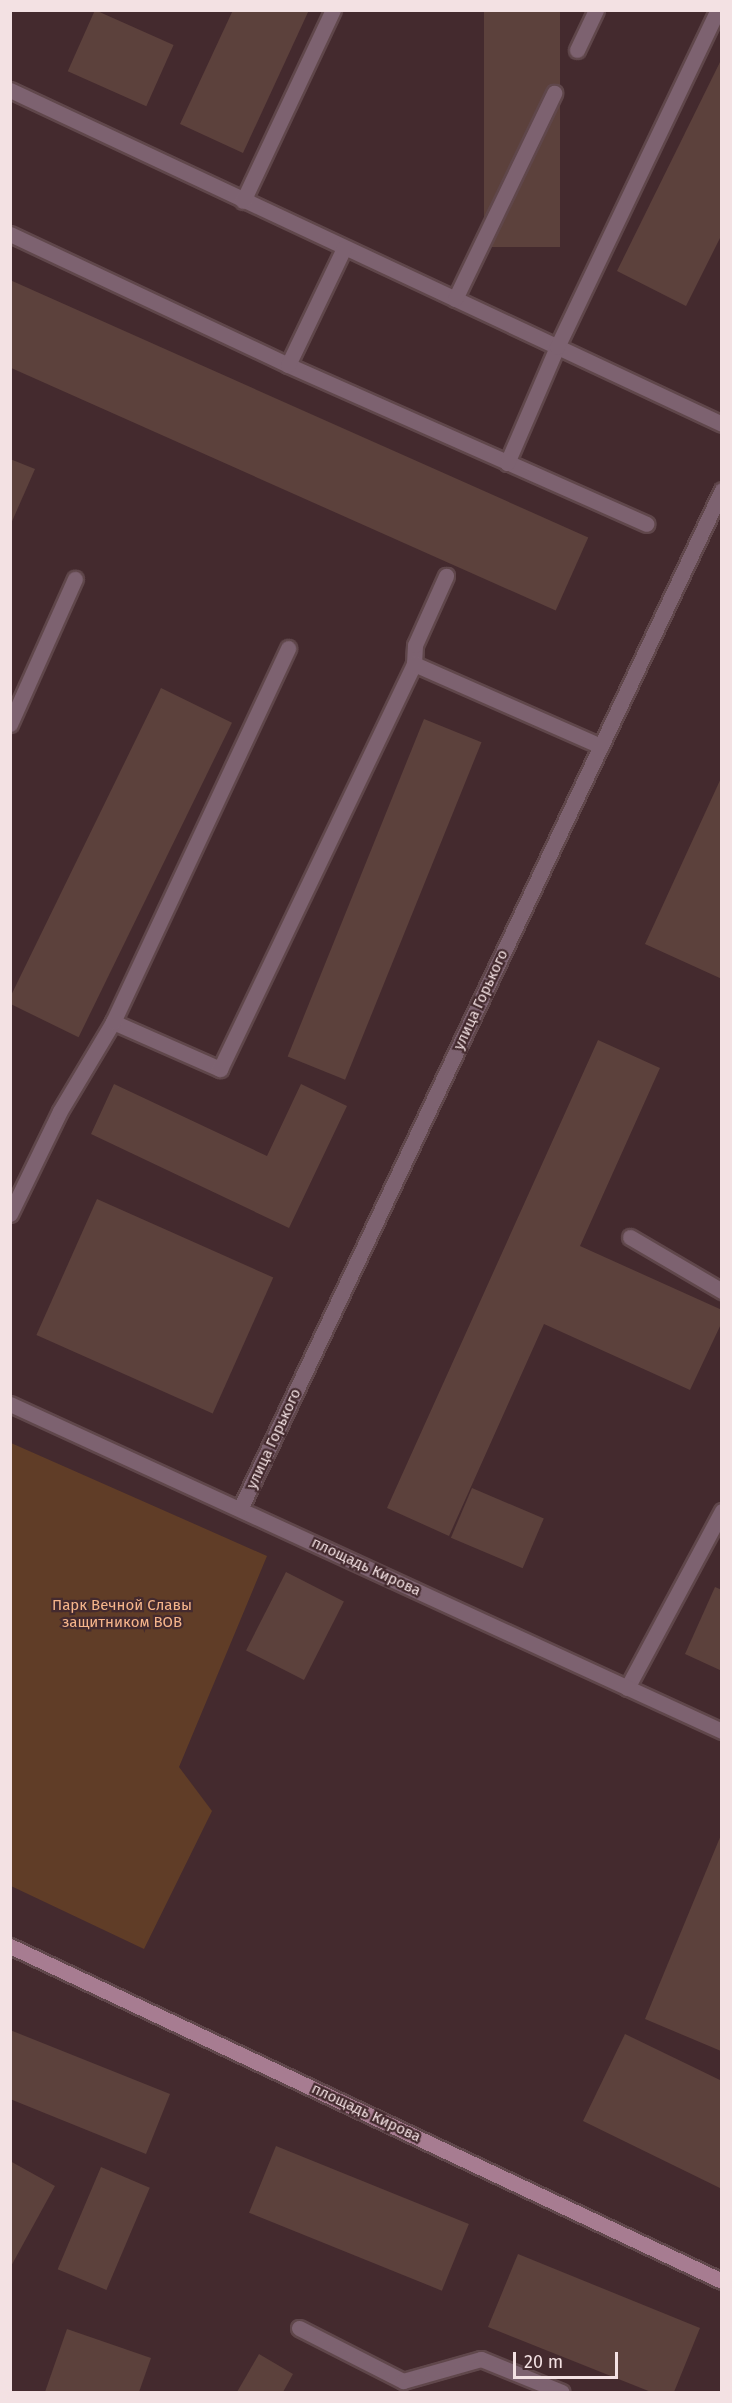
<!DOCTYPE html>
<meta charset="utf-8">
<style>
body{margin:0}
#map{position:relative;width:732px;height:2403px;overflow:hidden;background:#442a2e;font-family:"Fira Sans",sans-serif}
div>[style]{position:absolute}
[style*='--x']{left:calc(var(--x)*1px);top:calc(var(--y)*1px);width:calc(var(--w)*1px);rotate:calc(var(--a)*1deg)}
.green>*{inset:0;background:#603d27}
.building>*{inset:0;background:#5c413c;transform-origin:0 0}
.roads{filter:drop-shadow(2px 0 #60474b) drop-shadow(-2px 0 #60474b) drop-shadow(0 2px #60474b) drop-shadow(0 -2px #60474b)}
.service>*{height:15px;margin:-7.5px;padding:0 7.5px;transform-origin:7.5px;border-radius:7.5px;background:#7d6270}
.minor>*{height:15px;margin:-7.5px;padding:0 7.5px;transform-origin:7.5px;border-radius:7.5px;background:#7d6270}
.tertiary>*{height:15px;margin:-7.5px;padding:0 7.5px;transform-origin:7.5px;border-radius:7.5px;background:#7d6270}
.secondary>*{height:15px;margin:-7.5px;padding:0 7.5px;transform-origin:7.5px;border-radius:7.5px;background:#a77c91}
span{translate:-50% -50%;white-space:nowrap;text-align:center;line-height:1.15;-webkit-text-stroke:4.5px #442a2e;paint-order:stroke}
.street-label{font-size:15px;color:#f3e1e3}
.park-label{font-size:15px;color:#f6b58b}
.frame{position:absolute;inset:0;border:12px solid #f3e1e3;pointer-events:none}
.scale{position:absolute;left:513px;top:2352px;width:105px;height:27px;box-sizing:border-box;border:3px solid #f3e1e3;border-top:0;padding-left:8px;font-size:18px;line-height:21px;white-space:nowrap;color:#f3e1e3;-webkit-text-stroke:4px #442a2e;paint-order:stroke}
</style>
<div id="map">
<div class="green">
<i style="clip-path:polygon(11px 1443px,267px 1556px,179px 1767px,212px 1811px,144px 1949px,11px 1886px)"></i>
</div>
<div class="building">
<i style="left:95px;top:10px;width:86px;height:67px;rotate:24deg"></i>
<i style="clip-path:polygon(233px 10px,309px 10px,243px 153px,180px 124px)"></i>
<i style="left:484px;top:10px;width:76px;height:237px"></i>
<i style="clip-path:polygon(722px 58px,722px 234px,686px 306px,617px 271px)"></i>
<i style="left:10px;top:280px;width:633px;height:80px;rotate:24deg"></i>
<i style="clip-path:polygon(10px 459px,35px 469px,10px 526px)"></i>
<i style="left:161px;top:688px;width:79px;height:350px;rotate:26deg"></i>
<i style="left:424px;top:719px;width:62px;height:364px;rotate:22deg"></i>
<i style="clip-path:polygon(722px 776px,722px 979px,645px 944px)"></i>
<i style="clip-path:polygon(598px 1040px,660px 1068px,580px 1246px,722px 1310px,722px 1322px,690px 1390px,544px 1324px,449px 1536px,387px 1508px)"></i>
<i style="clip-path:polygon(114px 1084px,267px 1156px,301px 1084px,347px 1106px,289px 1228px,91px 1134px)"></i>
<i style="left:97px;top:1199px;width:193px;height:149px;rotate:24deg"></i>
<i style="left:472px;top:1488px;width:78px;height:54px;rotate:23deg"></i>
<i style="left:286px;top:1572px;width:65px;height:88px;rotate:27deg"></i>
<i style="clip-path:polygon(715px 1587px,722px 1590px,722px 1671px,685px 1654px)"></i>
<i style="clip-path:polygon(721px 1835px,722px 2049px,721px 2051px,645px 2019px)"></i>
<i style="clip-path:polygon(10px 2030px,170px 2094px,146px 2154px,10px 2099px)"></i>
<i style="clip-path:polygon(625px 2034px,722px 2081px,722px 2189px,583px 2121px)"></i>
<i style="left:276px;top:2146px;width:208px;height:72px;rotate:22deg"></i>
<i style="clip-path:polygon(10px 2161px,55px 2186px,10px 2268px)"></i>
<i style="left:101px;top:2167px;width:53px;height:111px;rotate:23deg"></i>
<i style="clip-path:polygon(518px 2254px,700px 2328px,674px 2392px,651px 2392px,488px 2327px)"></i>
<i style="clip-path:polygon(67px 2329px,151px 2358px,139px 2392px,45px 2392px)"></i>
<i style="clip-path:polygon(259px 2354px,293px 2374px,283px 2392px,237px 2392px)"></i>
</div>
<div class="roads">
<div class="service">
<i style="--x:577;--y:50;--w:44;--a:-64.6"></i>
<i style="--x:10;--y:90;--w:786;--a:25.13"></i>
<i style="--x:243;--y:201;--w:211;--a:-64.8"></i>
<i style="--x:10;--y:234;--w:307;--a:25.2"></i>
<i style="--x:288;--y:365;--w:392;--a:23.9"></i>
<i style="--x:455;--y:299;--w:229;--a:-64.3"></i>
<i style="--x:288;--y:365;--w:130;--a:-64.4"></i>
<i style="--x:507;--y:463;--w:126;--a:-66.7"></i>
<i style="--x:557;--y:347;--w:373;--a:-64.5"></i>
<i style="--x:414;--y:664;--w:19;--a:-87"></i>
<i style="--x:415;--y:645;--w:76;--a:-65.8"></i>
<i style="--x:10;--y:724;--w:159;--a:-65.9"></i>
<i style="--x:113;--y:1022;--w:117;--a:23.7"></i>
<i style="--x:220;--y:1069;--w:449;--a:-64.4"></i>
<i style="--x:414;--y:664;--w:204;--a:23.7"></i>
<i style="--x:10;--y:1214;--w:114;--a:-64.1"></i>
<i style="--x:60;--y:1111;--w:104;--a:-59.2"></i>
<i style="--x:113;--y:1022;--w:413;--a:-64.9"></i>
<i style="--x:630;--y:1237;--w:107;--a:30.4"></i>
<i style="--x:627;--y:1688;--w:201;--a:-61.8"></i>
<i style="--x:299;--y:2328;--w:117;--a:27"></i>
<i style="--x:403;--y:2381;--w:81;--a:-15.8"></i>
<i style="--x:481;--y:2359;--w:87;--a:22.2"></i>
</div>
<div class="minor">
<i style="--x:10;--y:1404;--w:784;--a:24.67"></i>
</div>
<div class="tertiary">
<i style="--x:240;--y:1509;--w:1127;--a:-64.69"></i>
</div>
<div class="secondary">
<i style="--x:10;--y:1946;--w:787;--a:25.2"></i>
</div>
</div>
<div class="street-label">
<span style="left:481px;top:1000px;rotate:-65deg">улица Горького</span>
<span style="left:274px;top:1439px;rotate:-65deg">улица Горького</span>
<span style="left:366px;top:1567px;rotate:25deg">площадь Кирова</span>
<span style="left:366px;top:2113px;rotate:25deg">площадь Кирова</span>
</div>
<div class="park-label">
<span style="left:122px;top:1614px">Парк Вечной Славы<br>защитником ВОВ</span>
</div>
<div class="frame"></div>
<div class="scale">20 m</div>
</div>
